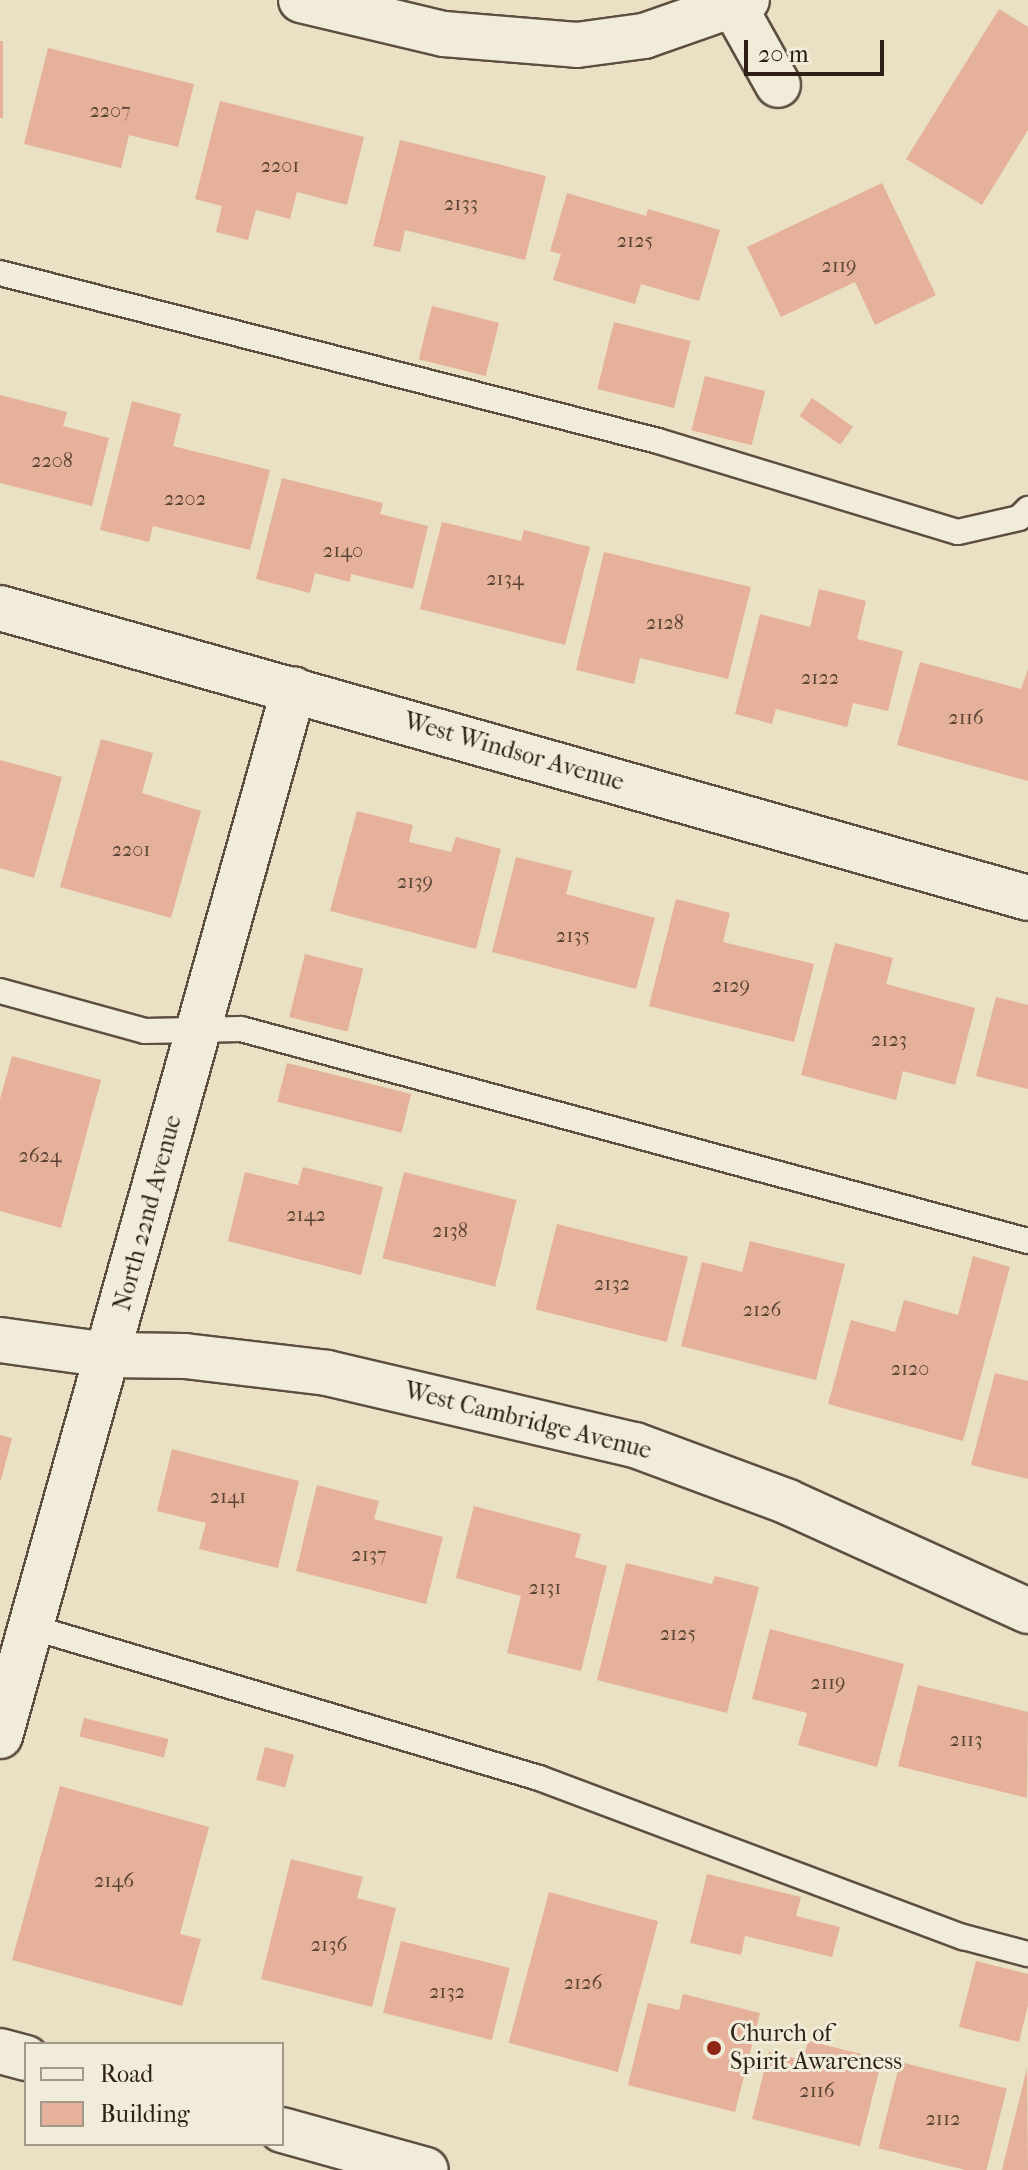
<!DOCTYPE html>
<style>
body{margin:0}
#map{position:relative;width:1028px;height:2170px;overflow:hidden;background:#eae0c4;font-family:"IM FELL French Canon",serif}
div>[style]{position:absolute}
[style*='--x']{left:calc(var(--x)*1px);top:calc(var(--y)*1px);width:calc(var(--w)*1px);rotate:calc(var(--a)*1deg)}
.building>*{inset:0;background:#e5b19a;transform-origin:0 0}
.roads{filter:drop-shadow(2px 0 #5c4f41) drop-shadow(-2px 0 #5c4f41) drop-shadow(0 2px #5c4f41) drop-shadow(0 -2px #5c4f41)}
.lane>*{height:24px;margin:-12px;padding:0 12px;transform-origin:12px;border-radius:12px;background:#f1ebd9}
.street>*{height:44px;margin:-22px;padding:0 22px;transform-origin:22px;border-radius:22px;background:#f1ebd9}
.dots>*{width:22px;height:22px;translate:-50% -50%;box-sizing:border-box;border:4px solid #f1ebd9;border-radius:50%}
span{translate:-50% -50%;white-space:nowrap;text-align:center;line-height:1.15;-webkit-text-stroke:6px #f1ebd9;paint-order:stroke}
.number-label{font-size:20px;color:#5b4436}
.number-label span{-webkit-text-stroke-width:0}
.street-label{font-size:24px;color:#2d1f15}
.poi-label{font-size:24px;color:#2d1f15}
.left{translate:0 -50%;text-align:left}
.legend{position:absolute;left:24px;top:2042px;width:260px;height:104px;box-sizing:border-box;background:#f1ebd9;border:2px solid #a3998b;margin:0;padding:10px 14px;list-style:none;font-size:24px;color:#2d1f15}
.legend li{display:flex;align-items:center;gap:16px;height:40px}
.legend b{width:40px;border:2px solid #a3998b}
.scale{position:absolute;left:744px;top:40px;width:140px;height:36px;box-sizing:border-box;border:4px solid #2d1f15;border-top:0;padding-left:10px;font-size:24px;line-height:28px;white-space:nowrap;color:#2d1f15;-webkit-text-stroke:6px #f1ebd9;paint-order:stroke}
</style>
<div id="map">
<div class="building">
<i style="clip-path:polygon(999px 9px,1028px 27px,1028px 130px,982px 205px,906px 159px)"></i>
<i style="left:0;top:41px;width:3px;height:77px"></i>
<i style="clip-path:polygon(48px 48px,194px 84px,178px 147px,129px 135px,121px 168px,24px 144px)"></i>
<i style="clip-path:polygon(220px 101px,364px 137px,347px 205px,297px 192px,290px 219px,256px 210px,248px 240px,216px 232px,222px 206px,195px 199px)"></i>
<i style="clip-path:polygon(400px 140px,546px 176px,525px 260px,405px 230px,400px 252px,373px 246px)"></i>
<i style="clip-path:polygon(882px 183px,936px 295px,875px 325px,855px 282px,781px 317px,747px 247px)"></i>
<i style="clip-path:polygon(567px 193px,646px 216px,648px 209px,720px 230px,699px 301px,641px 284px,635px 304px,553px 280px,561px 254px,550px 251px)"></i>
<i style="left:432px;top:306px;width:69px;height:55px;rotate:14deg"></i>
<i style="left:614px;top:322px;width:79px;height:69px;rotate:14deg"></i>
<i style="left:705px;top:376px;width:62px;height:56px;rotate:14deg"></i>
<i style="clip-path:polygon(0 395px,67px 412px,63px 426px,109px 438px,92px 506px,0 483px)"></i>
<i style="left:812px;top:398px;width:50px;height:22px;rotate:35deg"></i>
<i style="clip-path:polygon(132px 401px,181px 414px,173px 446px,270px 470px,250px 550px,153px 526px,149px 542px,100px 530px)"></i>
<i style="clip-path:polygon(282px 478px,383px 503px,380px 514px,428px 526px,413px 589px,351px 574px,350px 582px,315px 573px,310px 593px,256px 579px)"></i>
<i style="clip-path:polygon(442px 522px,521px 541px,524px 530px,590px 547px,565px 645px,420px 609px)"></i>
<i style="clip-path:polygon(604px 552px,751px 587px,728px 679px,640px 658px,634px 684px,576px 670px)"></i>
<i style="clip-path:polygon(819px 589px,866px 601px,857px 639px,903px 651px,888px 711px,853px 703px,847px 727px,776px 709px,772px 724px,735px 714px,760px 614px,810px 627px)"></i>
<i style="clip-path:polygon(920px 662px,1021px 689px,1028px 669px,1028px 781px,897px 745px)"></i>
<i style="clip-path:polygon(101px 739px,153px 753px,142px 793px,201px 811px,171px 918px,60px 887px)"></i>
<i style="clip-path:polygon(0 760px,62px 777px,34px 878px,0 868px)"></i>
<i style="clip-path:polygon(357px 811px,413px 825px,409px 842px,451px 852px,456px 837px,501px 849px,476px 949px,330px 911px)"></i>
<i style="clip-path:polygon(516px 857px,572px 871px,566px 894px,655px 918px,636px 989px,492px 952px)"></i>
<i style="clip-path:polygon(676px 899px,730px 913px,723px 942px,814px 964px,794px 1042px,649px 1006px)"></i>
<i style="clip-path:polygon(835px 943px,893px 958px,886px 984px,975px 1008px,955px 1085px,903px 1071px,896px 1100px,801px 1075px)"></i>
<i style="left:305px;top:954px;width:60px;height:65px;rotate:14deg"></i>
<i style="clip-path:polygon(996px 997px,1028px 1005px,1028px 1089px,976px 1076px)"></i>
<i style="clip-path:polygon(12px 1056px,101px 1080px,61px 1228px,0 1211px,0 1099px)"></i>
<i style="left:287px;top:1063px;width:128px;height:40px;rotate:14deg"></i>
<i style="clip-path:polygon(303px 1167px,383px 1187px,361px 1275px,228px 1241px,245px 1172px,298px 1185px)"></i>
<i style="left:404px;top:1172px;width:116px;height:89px;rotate:14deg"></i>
<i style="left:557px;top:1224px;width:135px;height:88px;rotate:14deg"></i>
<i style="clip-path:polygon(750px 1241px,845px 1264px,816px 1380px,681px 1346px,702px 1262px,742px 1272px)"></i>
<i style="clip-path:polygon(973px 1256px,1010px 1267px,963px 1441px,828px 1404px,851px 1320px,895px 1332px,904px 1300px,958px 1315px)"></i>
<i style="clip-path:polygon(995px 1373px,1028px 1381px,1028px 1479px,971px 1465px)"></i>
<i style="clip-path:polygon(0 1435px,12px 1438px,1px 1480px,0 1480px)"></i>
<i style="clip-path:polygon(172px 1449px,299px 1481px,278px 1568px,199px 1549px,206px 1523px,157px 1511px)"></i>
<i style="clip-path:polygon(317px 1485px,379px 1501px,374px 1519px,443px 1537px,426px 1604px,296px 1571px)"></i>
<i style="clip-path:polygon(474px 1506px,581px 1534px,575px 1557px,607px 1566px,581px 1671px,507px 1653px,521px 1596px,456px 1578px)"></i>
<i style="clip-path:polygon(626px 1563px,712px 1584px,715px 1576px,759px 1587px,727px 1713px,597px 1680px)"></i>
<i style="clip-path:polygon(770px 1629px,904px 1664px,877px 1767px,798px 1745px,807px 1713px,752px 1699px)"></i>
<i style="clip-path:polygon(918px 1685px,1028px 1712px,1027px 1798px,898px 1766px)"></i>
<i style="left:84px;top:1718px;width:87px;height:19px;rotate:14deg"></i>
<i style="left:265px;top:1747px;width:30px;height:34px;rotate:15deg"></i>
<i style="clip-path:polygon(60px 1786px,209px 1827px,180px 1934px,201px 1939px,182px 2006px,12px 1960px)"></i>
<i style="clip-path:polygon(291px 1859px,363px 1877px,357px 1898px,396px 1908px,372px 2007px,261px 1979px)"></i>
<i style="clip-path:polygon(707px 1874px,801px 1897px,796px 1916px,840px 1927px,832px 1957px,745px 1936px,741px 1955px,690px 1943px)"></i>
<i style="left:549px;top:1892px;width:113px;height:156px;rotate:15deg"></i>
<i style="left:401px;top:1941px;width:112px;height:74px;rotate:14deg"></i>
<i style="clip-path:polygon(976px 1961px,1028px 1974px,1028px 2005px,1019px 2042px,959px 2027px)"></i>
<i style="clip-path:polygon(683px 1994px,760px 2013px,735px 2112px,628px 2085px,648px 2003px,679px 2010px)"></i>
<i style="clip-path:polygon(808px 2041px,882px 2059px,860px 2146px,752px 2119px,769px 2052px,803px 2060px)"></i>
<i style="left:900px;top:2062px;width:110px;height:89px;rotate:14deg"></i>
<i style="clip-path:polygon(1027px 2068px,1028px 2170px,1002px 2170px)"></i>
</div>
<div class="roads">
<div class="lane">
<i style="--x:0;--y:273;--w:679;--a:14.32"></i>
<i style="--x:658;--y:441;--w:313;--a:16.9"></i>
<i style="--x:958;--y:532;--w:63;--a:-12.9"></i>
<i style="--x:1019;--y:518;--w:13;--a:-45"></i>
<i style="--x:0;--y:991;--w:150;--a:15.4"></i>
<i style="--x:145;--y:1031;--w:96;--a:-1.2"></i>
<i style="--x:241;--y:1029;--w:815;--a:15.08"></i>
<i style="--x:31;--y:1627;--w:530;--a:16.55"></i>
<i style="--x:539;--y:1778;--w:453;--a:20.6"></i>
<i style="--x:963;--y:1937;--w:67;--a:14.7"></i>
</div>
<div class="street">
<i style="--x:301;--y:0;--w:147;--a:13.4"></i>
<i style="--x:444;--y:34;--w:133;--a:4.7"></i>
<i style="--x:577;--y:45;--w:68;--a:-7.7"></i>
<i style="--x:644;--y:36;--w:109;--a:-19.3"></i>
<i style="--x:735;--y:8;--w:88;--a:60.8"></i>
<i style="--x:0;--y:608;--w:1068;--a:15.75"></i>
<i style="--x:0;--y:1340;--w:109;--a:7.9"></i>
<i style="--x:108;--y:1355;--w:77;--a:0.7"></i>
<i style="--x:185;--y:1356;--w:143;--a:6.8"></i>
<i style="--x:327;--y:1373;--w:316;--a:13.2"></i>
<i style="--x:635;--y:1445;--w:163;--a:20.4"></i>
<i style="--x:788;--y:1502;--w:264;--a:24.4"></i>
<i style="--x:0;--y:1736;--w:1087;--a:-74.32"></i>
<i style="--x:0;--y:2051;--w:27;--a:15"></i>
<i style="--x:282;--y:2130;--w:149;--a:15.5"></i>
</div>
</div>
<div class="dots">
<i style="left:714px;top:2048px;background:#8f2418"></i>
</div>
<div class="number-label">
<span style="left:110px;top:110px">2207</span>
<span style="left:280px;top:165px">2201</span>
<span style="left:461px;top:203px">2133</span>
<span style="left:635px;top:240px">2125</span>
<span style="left:839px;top:265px">2119</span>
<span style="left:52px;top:460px">2208</span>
<span style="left:185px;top:498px">2202</span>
<span style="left:343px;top:550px">2140</span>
<span style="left:505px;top:578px">2134</span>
<span style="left:665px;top:622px">2128</span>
<span style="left:820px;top:677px">2122</span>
<span style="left:966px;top:717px">2116</span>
<span style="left:131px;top:849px">2201</span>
<span style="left:415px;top:881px">2139</span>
<span style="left:573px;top:935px">2135</span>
<span style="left:731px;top:985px">2129</span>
<span style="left:889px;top:1039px">2123</span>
<span style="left:40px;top:1155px">2624</span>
<span style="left:306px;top:1214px">2142</span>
<span style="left:450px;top:1230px">2138</span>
<span style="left:612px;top:1283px">2132</span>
<span style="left:762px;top:1309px">2126</span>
<span style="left:910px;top:1368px">2120</span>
<span style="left:228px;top:1496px">2141</span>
<span style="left:369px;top:1554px">2137</span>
<span style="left:545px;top:1587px">2131</span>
<span style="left:678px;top:1633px">2125</span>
<span style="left:828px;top:1682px">2119</span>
<span style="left:966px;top:1739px">2113</span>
<span style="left:114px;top:1880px">2146</span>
<span style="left:329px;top:1944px">2136</span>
<span style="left:583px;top:1982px">2126</span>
<span style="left:447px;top:1991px">2132</span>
<span style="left:817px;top:2090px">2116</span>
<span style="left:943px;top:2118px">2112</span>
</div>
<div class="street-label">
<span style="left:514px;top:752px;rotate:16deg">West Windsor Avenue</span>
<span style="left:148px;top:1213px;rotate:-75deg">North 22nd Avenue</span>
<span style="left:528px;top:1421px;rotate:14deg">West Cambridge Avenue</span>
</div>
<div class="poi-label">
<span class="left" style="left:730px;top:2048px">Church of<br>Spirit Awareness</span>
</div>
<ul class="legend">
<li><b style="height:10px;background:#f1ebd9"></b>Road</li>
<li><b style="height:22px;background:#e5b19a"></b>Building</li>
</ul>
<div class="scale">20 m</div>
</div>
